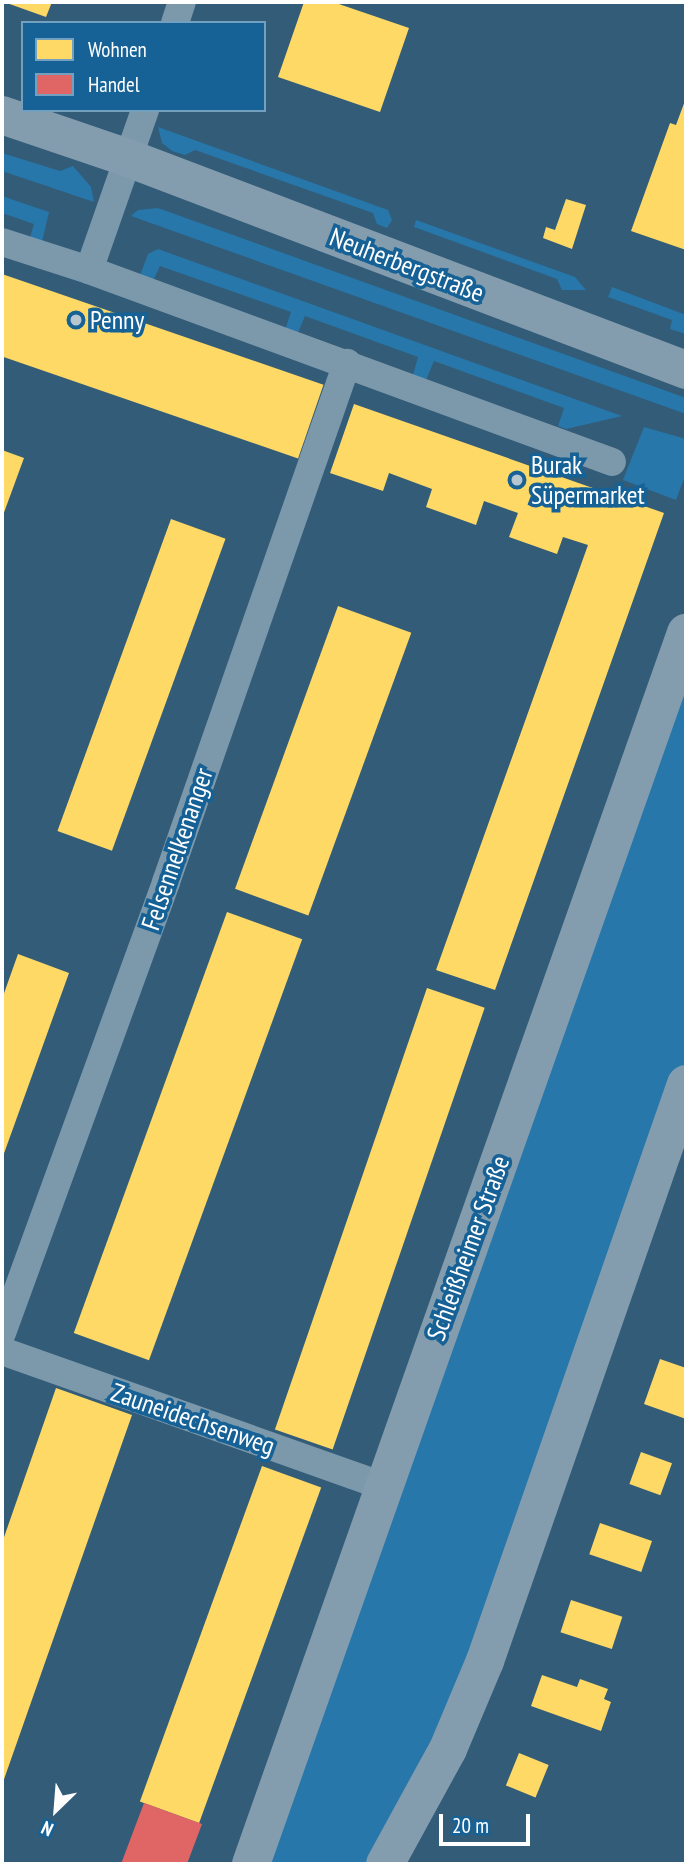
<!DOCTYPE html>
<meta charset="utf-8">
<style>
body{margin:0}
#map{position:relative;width:688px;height:1866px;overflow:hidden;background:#335c78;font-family:"PT Sans Narrow",sans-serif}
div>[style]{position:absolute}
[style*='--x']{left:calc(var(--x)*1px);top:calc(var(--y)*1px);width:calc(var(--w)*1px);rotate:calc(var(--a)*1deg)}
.green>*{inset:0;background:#2777aa}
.homes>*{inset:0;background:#ffd966;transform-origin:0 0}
.shops>*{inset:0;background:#e06666}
.street>*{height:28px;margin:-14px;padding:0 14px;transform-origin:14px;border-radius:14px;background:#7c98ab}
.secondary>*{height:38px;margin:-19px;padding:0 19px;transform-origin:19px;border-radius:19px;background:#839daf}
.dots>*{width:19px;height:19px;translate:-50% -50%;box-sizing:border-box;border:4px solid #166195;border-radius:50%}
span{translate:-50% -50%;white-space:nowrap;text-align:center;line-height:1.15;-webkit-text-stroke:7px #166195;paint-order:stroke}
.street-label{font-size:26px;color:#fff}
.poi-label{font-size:26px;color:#fff}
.left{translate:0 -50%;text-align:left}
.frame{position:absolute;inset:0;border:4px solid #fff;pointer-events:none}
.legend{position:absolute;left:21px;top:21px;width:245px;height:91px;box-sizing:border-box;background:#166195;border:2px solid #73a0bf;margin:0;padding:9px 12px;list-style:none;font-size:21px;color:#fff}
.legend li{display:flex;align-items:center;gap:14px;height:35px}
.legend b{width:35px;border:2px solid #73a0bf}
.north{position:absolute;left:21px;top:1775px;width:70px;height:70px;-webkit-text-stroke:5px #166195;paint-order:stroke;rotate:205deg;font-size:19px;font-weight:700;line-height:28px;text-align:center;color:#fff}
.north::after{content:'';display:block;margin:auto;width:24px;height:32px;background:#fff;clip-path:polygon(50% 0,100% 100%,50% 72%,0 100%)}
.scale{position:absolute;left:439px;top:1814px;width:91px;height:32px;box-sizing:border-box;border:4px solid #fff;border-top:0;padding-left:9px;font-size:21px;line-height:24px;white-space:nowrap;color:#fff;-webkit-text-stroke:5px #166195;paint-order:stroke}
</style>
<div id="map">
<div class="green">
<i style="clip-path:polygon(158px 127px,388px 210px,392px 220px,387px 228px,377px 224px,373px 213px,195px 150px,185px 155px,172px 151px,162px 143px)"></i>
<i style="clip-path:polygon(2px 153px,60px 171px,73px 166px,91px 187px,94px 202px,2px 171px)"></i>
<i style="clip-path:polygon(2px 196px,49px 212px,41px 246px,28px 244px,34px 224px,2px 213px)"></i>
<i style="clip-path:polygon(158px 208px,686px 398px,686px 414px,131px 216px,138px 210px)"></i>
<i style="clip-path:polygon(416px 220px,575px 277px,586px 290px,562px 290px,557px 279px,414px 227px)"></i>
<i style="clip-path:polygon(158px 249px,622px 416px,566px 429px,558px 426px,564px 408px,434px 361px,426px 380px,413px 375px,418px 357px,305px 316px,297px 335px,285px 330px,291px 312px,160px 266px,151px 285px,138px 281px,148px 254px)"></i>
<i style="clip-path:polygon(612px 287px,686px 315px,686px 334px,670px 329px,672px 320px,608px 297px)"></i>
<i style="clip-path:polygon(644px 427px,686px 439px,686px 473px,676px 500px,623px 480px)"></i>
<i style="clip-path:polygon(686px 687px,686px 1058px,574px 1382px,469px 1667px,367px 1864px,269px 1864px)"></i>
</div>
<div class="homes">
<i style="clip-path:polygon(4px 2px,52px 2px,46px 17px)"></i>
<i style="clip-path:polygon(304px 2px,333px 2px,409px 28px,380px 112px,278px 77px)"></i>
<i style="clip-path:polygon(686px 98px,686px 250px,631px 231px,670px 123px,676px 125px)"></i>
<i style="clip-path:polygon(566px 199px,586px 205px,572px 249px,543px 238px,546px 227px,555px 230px)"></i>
<i style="left:2px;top:274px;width:340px;height:78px;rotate:19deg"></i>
<i style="clip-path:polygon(354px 404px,664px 513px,495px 990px,436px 970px,588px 545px,563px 537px,557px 554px,509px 537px,518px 513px,484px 501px,476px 525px,426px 507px,432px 489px,389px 473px,383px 491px,330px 473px)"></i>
<i style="clip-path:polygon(2px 450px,24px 458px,2px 518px)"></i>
<i style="left:171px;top:519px;width:58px;height:332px;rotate:20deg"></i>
<i style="left:338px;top:606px;width:78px;height:301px;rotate:20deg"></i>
<i style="left:227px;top:912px;width:80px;height:448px;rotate:20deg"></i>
<i style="clip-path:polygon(18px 954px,69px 973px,2px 1159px,2px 999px)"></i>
<i style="left:427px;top:988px;width:61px;height:467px;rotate:19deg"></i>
<i style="clip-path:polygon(660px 1359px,686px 1368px,686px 1419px,644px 1404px)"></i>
<i style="clip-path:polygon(56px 1388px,132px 1415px,2px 1785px,2px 1543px)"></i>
<i style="left:641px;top:1452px;width:33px;height:34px;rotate:20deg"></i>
<i style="left:262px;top:1466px;width:63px;height:357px;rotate:20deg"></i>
<i style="left:600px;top:1523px;width:55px;height:33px;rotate:19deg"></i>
<i style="left:571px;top:1600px;width:54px;height:34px;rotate:18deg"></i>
<i style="clip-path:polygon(542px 1675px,577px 1687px,580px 1679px,608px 1689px,604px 1699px,611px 1702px,601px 1731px,531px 1706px)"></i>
<i style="left:519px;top:1753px;width:32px;height:35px;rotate:22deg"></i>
</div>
<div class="shops">
<i style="clip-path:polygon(144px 1803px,202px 1824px,187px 1864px,121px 1864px)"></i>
</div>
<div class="street">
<i style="--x:175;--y:23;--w:22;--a:-72"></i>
<i style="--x:2;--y:242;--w:91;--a:17.8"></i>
<i style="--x:89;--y:270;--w:557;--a:20.16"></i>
<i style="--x:89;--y:270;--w:170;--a:-70.7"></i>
<i style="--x:2;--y:1333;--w:480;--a:-70"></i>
<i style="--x:166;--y:882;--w:550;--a:-70.77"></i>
<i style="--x:2;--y:1351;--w:405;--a:19.5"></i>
</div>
<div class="secondary">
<i style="--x:2;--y:115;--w:133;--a:18.8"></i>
<i style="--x:128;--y:158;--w:597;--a:20.8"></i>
<i style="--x:251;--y:1864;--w:1306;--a:-70.54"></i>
<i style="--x:385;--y:1864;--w:131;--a:-61.3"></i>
<i style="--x:448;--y:1749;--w:95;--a:-67.2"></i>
<i style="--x:485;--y:1661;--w:611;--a:-70.79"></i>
</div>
<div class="dots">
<i style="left:76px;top:320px;background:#b8c6d0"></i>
<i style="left:517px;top:480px;background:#b8c6d0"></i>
</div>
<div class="street-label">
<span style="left:407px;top:265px;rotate:21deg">Neuherbergstraße</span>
<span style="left:177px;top:849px;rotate:-71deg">Felsennelkenanger</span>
<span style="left:468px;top:1248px;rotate:-70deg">Schleißheimer Straße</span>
<span style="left:193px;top:1419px;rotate:19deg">Zauneidechsenweg</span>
</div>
<div class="poi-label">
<span class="left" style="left:90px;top:320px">Penny</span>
<span class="left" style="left:531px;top:480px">Burak<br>Süpermarket</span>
</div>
<div class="frame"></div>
<ul class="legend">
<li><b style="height:19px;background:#ffd966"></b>Wohnen</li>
<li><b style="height:19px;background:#e06666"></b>Handel</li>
</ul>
<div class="north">N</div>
<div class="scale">20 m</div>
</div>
